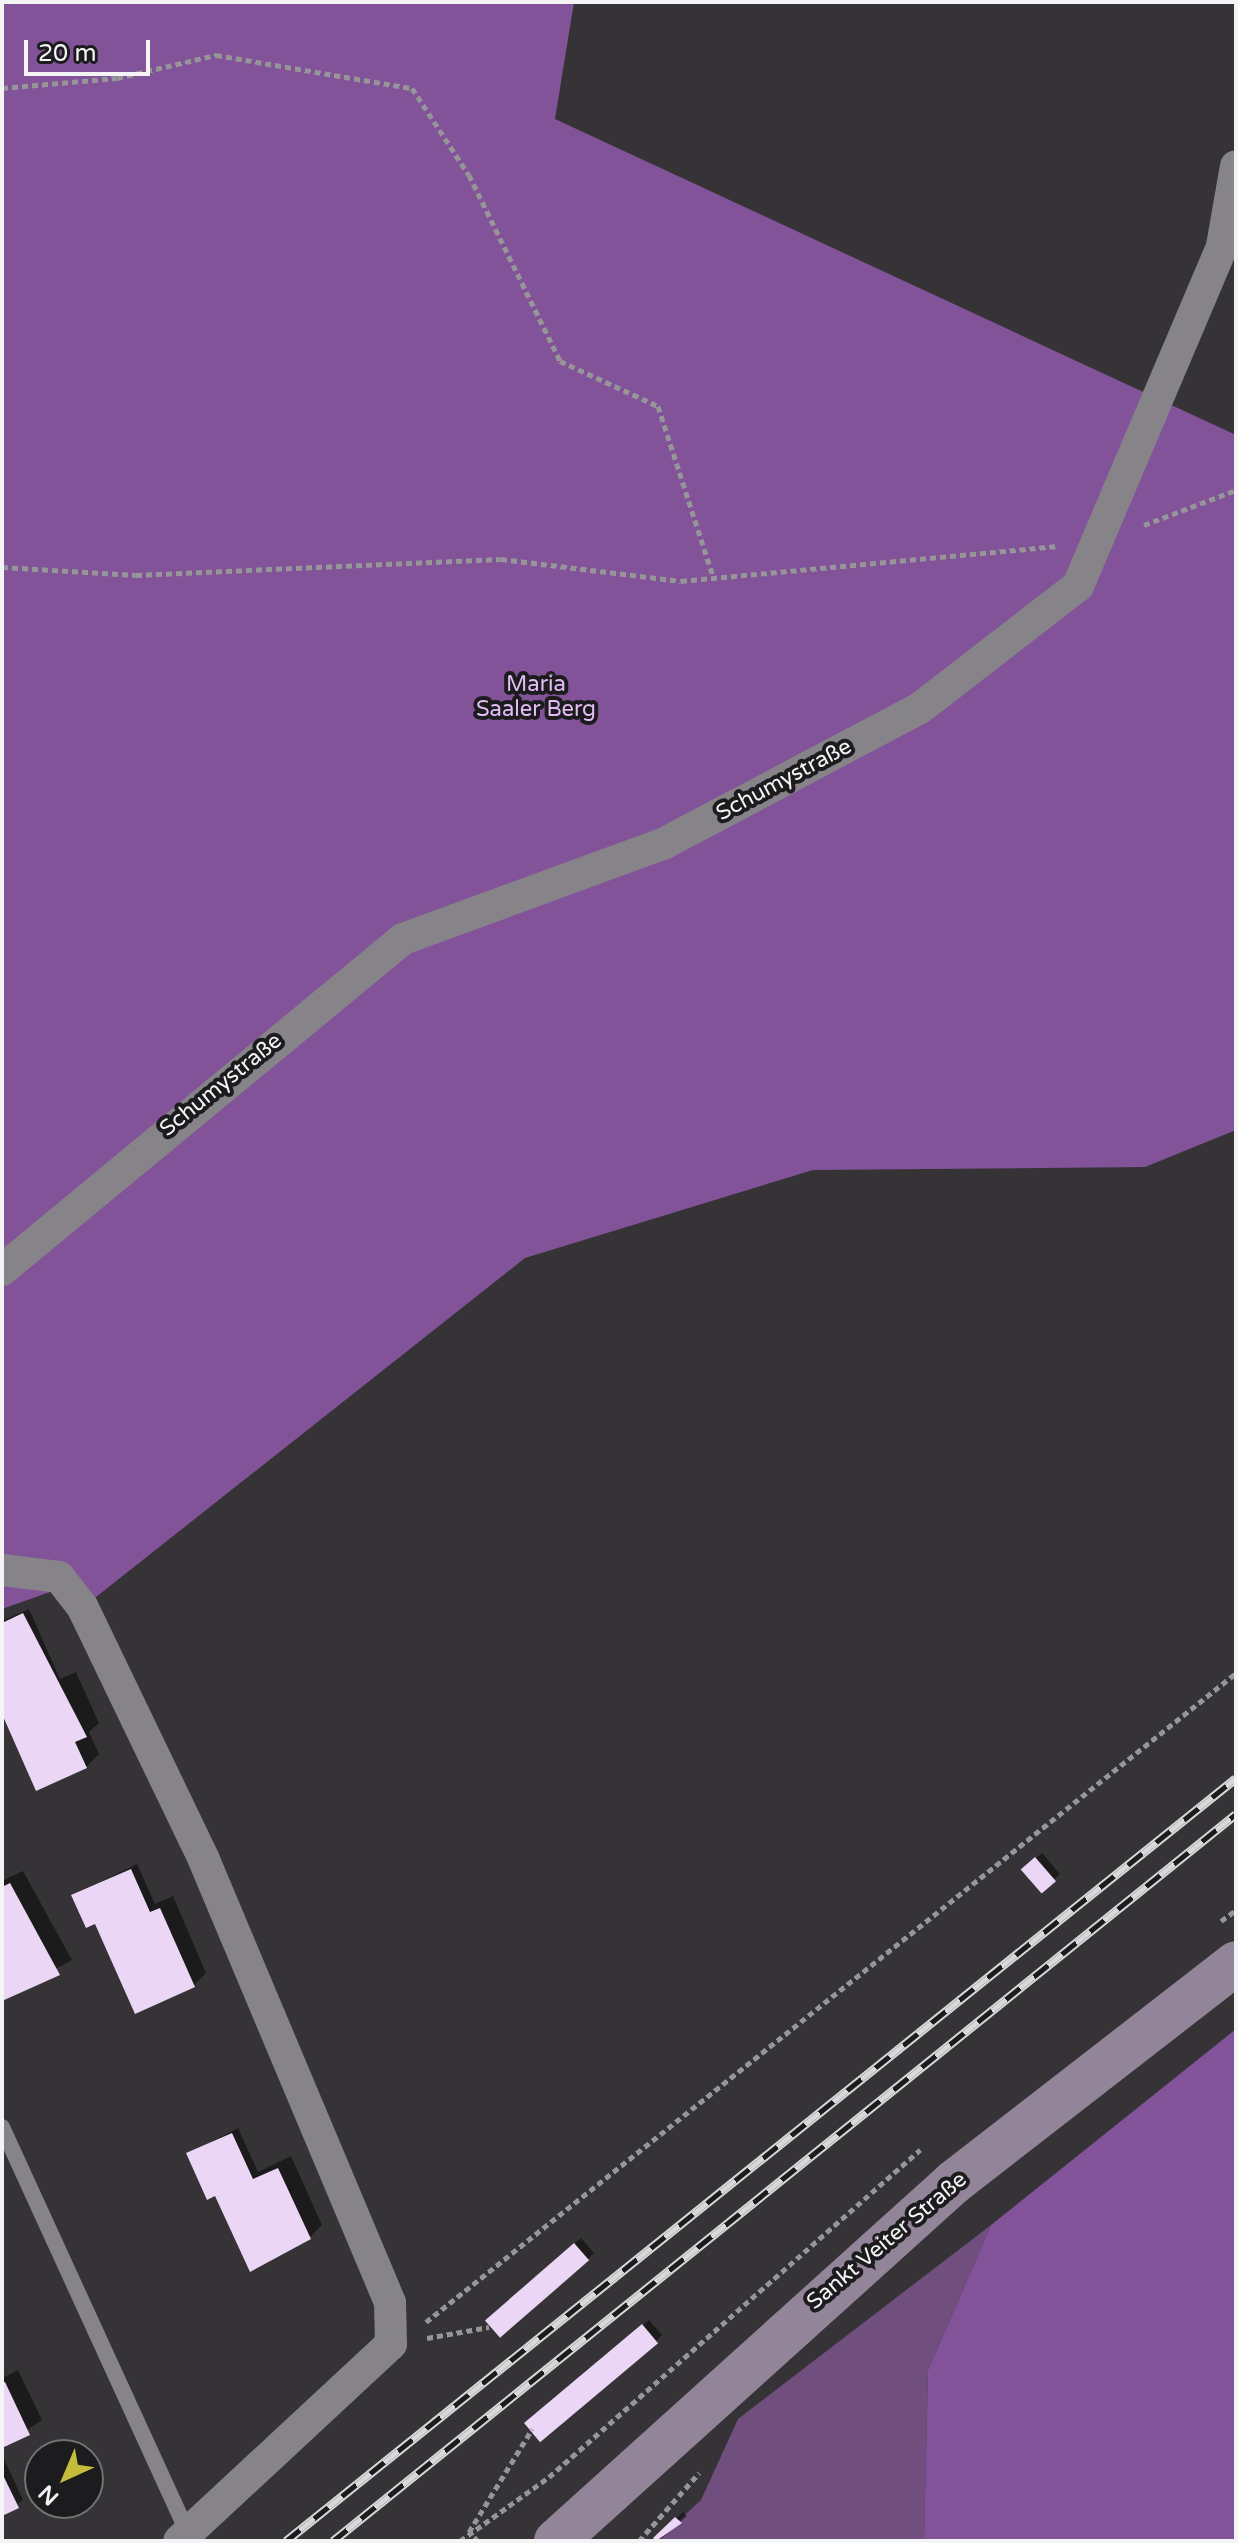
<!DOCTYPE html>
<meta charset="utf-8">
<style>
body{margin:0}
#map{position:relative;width:1238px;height:2543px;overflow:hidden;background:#353336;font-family:"Varela Round",sans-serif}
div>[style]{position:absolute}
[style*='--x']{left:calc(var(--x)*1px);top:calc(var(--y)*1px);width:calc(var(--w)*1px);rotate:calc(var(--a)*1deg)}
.green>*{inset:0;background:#704f7f}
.forest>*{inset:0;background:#835399}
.shadow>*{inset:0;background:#0007}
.building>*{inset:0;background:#ebd6f5;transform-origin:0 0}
.path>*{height:5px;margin-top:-2.5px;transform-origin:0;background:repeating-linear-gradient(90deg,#969597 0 6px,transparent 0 10px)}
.service>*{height:16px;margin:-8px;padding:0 8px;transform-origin:8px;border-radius:8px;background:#868488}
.minor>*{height:32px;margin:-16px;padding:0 16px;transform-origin:16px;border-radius:16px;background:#868488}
.secondary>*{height:44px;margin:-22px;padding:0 22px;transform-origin:22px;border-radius:22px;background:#928499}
.rail>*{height:9px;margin-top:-4.5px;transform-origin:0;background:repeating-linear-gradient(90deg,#1c1b1d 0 18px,#d8d7d9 0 36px);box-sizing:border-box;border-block:2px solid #d8d7d9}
span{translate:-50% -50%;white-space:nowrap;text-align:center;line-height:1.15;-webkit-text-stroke:8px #1c1b1d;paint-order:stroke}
.park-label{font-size:22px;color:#e2bcf5}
.street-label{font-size:22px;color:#f4f3f5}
.frame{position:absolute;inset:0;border:4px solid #f4f3f5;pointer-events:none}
.north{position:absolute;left:24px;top:2439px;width:80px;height:80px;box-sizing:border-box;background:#1c1b1d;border:2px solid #727173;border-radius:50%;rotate:224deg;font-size:22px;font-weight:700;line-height:32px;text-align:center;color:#f4f3f5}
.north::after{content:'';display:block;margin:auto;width:28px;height:36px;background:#c6bc3c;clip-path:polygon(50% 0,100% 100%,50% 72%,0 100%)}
.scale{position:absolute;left:24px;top:40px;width:126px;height:36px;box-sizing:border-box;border:4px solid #f4f3f5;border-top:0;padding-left:10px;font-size:24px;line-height:28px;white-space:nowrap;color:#f4f3f5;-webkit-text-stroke:6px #1c1b1d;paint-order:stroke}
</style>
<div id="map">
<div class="green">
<i style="clip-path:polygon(991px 2225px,928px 2370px,924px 2541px,657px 2541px,701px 2500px,738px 2419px)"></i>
</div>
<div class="forest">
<i style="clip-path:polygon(2px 2px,574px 2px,555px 119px,1236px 435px,1236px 1130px,1145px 1167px,813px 1170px,525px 1258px,96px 1597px,50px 1592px,2px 1609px)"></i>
<i style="clip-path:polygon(1236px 2029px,1236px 2541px,924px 2541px,928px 2370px,991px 2225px)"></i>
</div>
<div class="shadow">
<i style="clip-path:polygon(29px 1609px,60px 1679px,76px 1672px,99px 1723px,89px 1732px,99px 1754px,86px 1767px,2px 1710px,2px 1621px)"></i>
<i style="clip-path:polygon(1042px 1853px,1060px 1874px,1054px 1880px,1029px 1864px)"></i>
<i style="clip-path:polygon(137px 1864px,155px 1904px,173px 1896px,206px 1973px,193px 1986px,96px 1922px,74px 1895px)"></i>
<i style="clip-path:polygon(23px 1871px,72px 1960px,2px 1999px,2px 1881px)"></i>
<i style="clip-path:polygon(238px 2128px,258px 2172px,291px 2156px,322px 2225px,310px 2237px,216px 2194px,188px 2154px)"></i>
<i style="clip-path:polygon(581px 2238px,594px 2253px,588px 2259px,492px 2314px)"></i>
<i style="clip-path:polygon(649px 2320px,662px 2335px,656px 2341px,532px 2417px)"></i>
<i style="clip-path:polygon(18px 2370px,42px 2420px,2px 2446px,2px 2378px)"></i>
<i style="clip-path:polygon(2px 2455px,23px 2500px,2px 2514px)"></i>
<i style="clip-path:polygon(683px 2512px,687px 2516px,659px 2541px,656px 2538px)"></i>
</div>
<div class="building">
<i style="clip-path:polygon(23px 1613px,87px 1737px,75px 1742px,87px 1768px,36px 1791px,2px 1714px,2px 1623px)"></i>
<i style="left:1035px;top:1857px;width:32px;height:19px;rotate:49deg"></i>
<i style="clip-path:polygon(131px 1869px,150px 1912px,160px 1908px,195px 1987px,135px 2014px,95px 1924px,86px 1928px,71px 1895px)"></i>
<i style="clip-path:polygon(10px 1883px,60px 1975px,2px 2001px,2px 1887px)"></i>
<i style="clip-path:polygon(232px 2133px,253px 2179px,278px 2168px,311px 2239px,250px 2272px,215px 2196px,207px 2200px,186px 2153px)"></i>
<i style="left:574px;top:2243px;width:23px;height:118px;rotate:49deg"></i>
<i style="left:642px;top:2324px;width:25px;height:154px;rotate:50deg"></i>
<i style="clip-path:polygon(5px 2382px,30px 2435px,2px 2448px,2px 2383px)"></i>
<i style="clip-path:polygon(2px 2473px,19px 2508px,2px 2516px)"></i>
<i style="clip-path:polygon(675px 2517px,682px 2523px,656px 2541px,653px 2538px)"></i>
</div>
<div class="path">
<i style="--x:2;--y:88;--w:115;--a:-5"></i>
<i style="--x:117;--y:78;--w:102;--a:-13.1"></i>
<i style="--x:216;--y:55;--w:199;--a:9.6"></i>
<i style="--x:412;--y:88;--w:104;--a:56.8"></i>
<i style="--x:469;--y:175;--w:207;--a:63.9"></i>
<i style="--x:560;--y:361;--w:108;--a:24.7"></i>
<i style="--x:658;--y:406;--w:179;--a:72.1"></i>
<i style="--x:1144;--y:525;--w:98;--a:-20.8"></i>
<i style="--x:2;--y:567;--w:134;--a:3.4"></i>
<i style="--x:136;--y:575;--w:365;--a:-2.5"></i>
<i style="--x:501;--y:559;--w:181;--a:7"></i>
<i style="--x:681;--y:581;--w:378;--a:-5.3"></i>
<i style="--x:1221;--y:1921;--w:19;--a:-36"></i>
<i style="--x:426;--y:2322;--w:1038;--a:-38.7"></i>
<i style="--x:427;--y:2338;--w:63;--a:-10.1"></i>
<i style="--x:460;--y:2541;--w:110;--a:-35.7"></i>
<i style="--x:549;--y:2477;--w:495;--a:-41.4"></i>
<i style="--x:478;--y:2541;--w:13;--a:-135"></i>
<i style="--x:469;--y:2532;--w:121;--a:-58.5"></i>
<i style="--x:639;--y:2541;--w:91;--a:-48.6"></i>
</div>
<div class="service">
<i style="--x:2;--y:2127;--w:445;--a:65.4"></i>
</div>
<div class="minor">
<i style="--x:2;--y:1270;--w:520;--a:-39.54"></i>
<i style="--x:403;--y:939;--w:277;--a:-20.1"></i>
<i style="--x:663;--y:844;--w:291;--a:-27.9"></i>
<i style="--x:920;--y:708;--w:200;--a:-37.7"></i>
<i style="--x:1078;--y:586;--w:369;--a:-67"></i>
<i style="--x:1222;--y:246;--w:81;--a:-80.1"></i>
<i style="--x:2;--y:1570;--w:57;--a:7"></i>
<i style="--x:59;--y:1577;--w:37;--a:52"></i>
<i style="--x:82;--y:1606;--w:282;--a:64.3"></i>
<i style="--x:204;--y:1860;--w:480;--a:67.2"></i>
<i style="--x:390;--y:2303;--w:41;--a:88.6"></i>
<i style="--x:391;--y:2344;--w:289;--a:137.1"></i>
</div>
<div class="secondary">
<i style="--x:556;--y:2541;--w:536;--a:-42.05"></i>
<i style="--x:954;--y:2182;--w:357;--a:-37.8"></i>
</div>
<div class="rail">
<i style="--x:286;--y:2541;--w:1218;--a:-38.77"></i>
<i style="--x:333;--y:2541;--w:1159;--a:-38.84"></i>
</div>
<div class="park-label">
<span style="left:536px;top:697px">Maria<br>Saaler Berg</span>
</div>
<div class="street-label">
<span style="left:784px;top:780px;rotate:-28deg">Schumystraße</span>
<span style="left:221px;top:1085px;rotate:-39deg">Schumystraße</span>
<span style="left:887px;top:2241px;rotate:-40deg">Sankt Veiter Straße</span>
</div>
<div class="frame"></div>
<div class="north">N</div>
<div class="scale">20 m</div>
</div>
